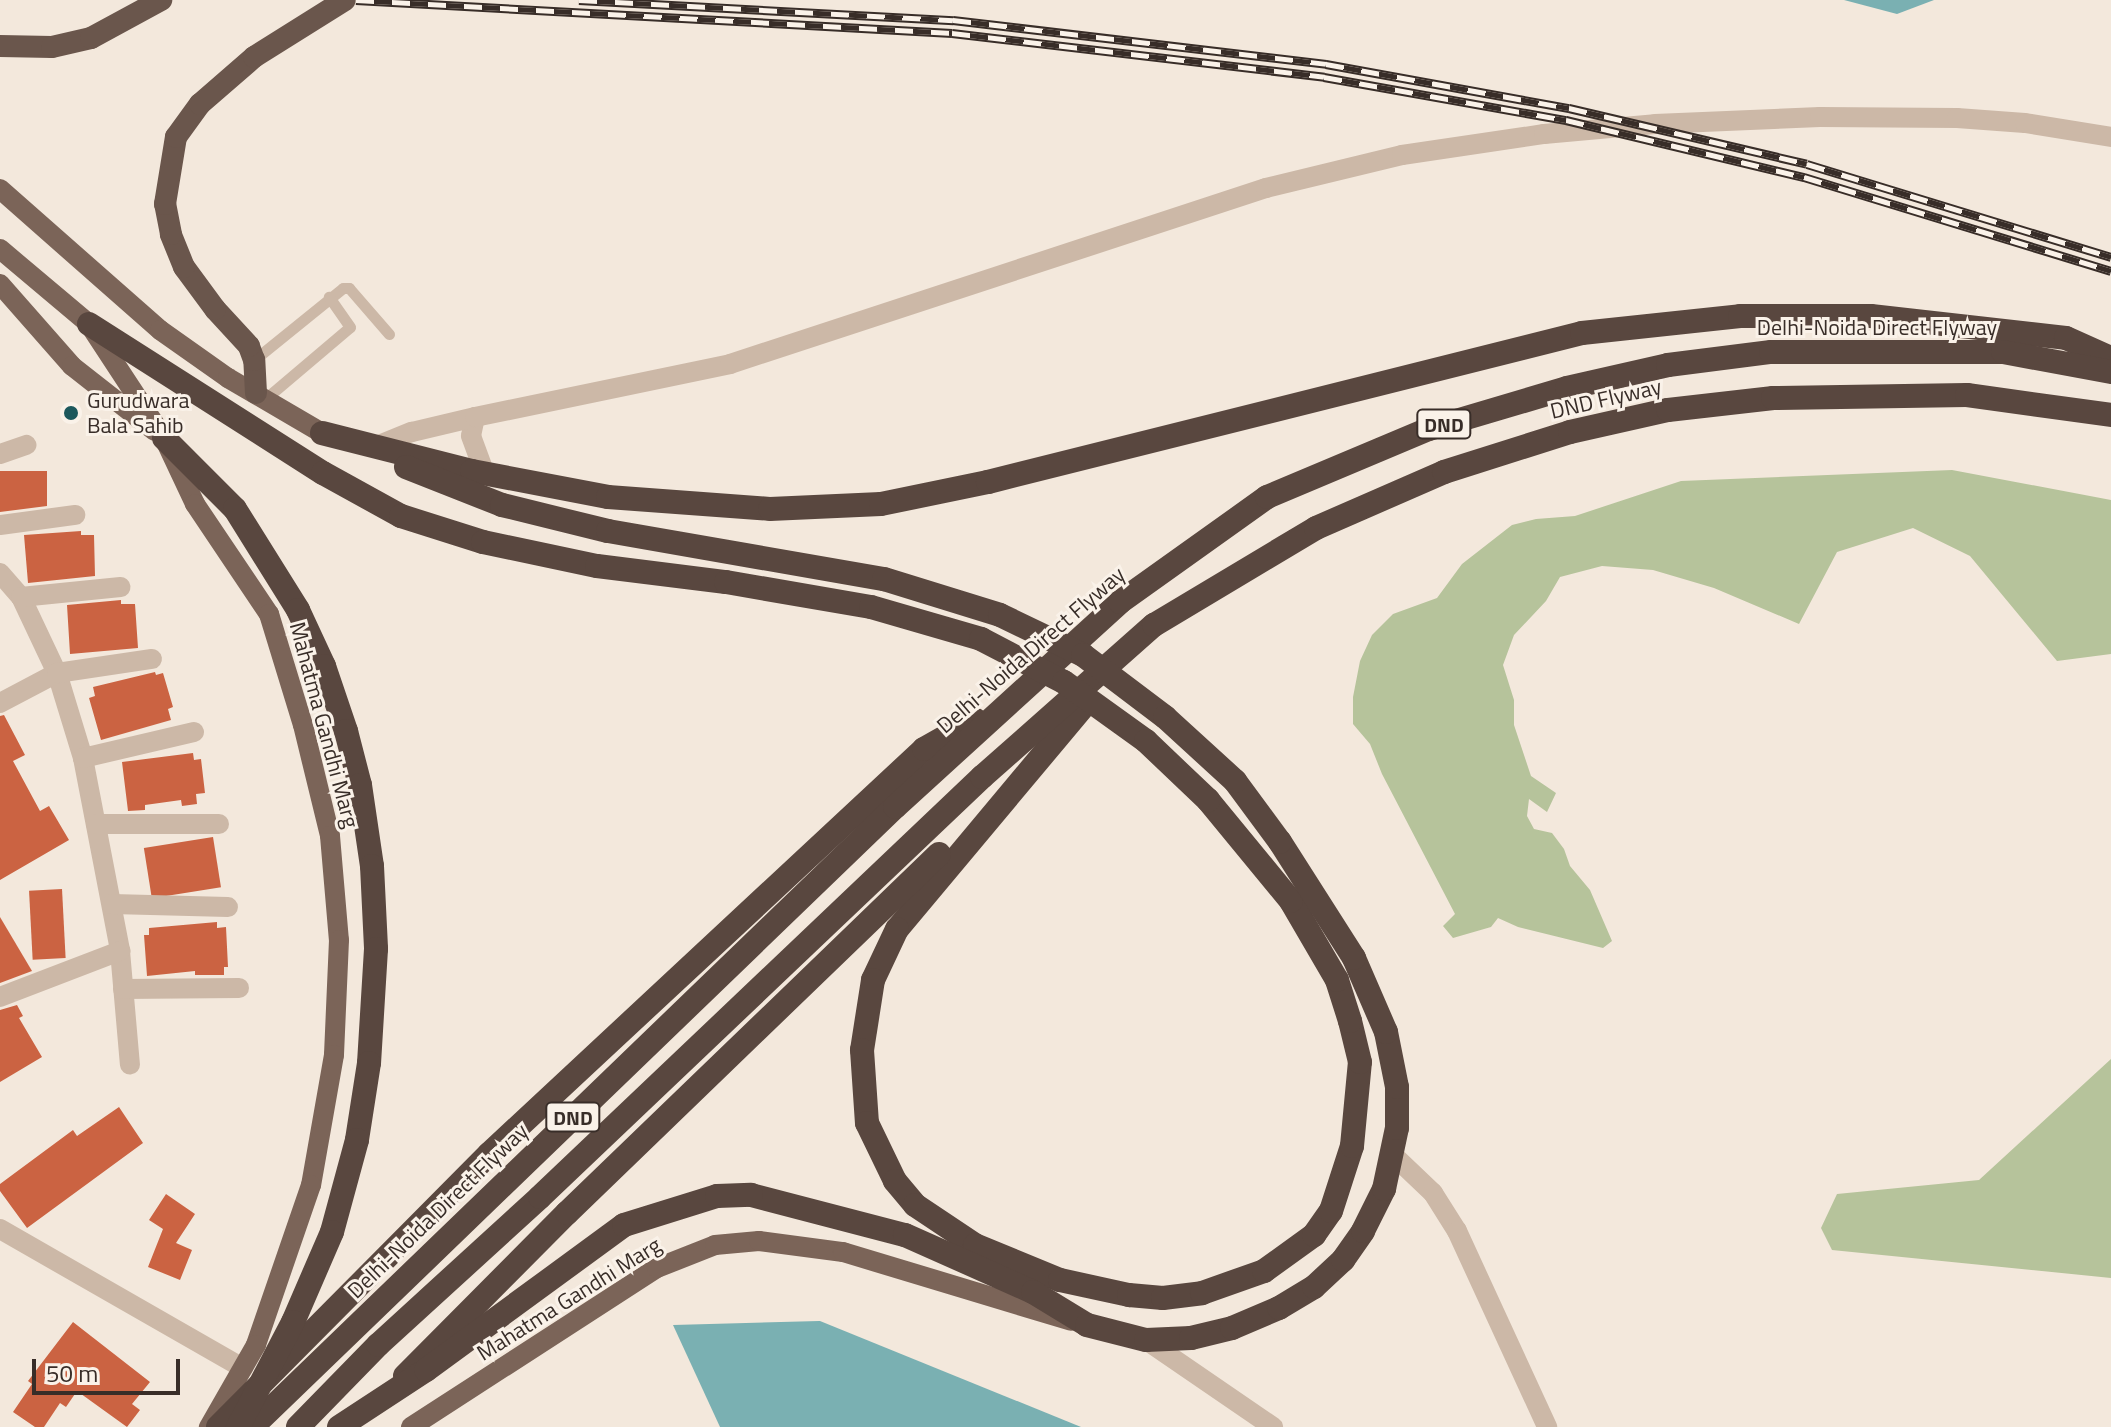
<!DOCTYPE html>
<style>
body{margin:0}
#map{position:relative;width:2111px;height:1427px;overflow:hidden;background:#f3e8dc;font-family:"Titillium Web",sans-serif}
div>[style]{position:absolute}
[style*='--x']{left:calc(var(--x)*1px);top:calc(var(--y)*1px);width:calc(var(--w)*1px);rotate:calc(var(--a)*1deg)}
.green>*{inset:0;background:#b6c39b}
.water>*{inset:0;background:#7ab0b2}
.building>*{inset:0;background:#cb6342;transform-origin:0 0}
.service>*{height:11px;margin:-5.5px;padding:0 5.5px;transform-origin:5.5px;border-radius:5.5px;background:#ccb8a7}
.minor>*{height:20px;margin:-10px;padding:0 10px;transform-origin:10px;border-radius:10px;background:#ccb8a7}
.primary>*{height:20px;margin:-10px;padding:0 10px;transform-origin:10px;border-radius:10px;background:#7b6458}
.trunk>*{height:22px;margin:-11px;padding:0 11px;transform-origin:11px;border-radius:11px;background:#6a564c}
.motorway>*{height:24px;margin:-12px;padding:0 12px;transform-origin:12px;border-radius:12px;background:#59473f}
.rail>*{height:9px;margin-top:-4.5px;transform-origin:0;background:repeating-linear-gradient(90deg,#faf2e9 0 18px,#382d28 0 36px);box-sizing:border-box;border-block:2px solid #382d28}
.motorway-bridge>*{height:24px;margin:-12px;padding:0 12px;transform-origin:12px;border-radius:12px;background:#59473f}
.dots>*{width:22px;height:22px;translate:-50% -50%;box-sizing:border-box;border:4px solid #faf2e9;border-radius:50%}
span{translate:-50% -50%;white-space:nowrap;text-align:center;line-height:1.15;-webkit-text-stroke:6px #faf2e9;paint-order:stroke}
.shield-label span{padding:2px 6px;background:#faf2e9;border:2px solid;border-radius:6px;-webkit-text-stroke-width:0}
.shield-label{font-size:20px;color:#382d28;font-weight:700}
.street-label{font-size:22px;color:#382d28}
.poi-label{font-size:22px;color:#382d28}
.left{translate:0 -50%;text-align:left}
.scale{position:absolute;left:32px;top:1359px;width:148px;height:36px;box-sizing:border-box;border:4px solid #382d28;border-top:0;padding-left:10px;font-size:24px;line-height:28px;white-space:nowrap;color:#382d28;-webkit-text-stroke:6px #faf2e9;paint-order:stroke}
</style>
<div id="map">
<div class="green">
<i style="clip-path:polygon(1952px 470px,2111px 500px,2111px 654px,2057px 661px,1970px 556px,1913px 528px,1837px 552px,1799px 624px,1714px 588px,1653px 570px,1602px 566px,1560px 577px,1546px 601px,1514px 635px,1503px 665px,1514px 700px,1514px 725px,1531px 776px,1556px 793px,1547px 812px,1529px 799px,1527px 816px,1534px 829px,1552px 833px,1564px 849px,1570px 866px,1590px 890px,1612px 941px,1603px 948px,1518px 927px,1498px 918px,1491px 927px,1453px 938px,1443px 926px,1455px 914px,1382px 774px,1370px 744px,1353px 724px,1353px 697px,1360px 661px,1372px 635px,1393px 614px,1437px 598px,1462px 564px,1512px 525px,1536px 519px,1575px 516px,1681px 481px)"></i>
<i style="clip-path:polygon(2111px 1059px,2111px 1278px,1832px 1250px,1821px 1228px,1837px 1194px,1979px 1180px)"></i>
</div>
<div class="water">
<i style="clip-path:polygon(1844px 0,1934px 0,1897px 14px)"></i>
<i style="clip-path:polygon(819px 1321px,820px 1321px,1081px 1427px,720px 1427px,673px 1325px)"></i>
</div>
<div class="building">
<i style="clip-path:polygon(0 471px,47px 471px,47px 506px,0 512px)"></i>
<i style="clip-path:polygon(81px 531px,81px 535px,94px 535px,95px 576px,28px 583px,24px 535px)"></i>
<i style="clip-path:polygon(121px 600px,121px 604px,135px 604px,138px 648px,70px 654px,67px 605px)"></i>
<i style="clip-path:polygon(155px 672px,156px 675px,163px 673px,173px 707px,168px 709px,171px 720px,101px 740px,89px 698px,95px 696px,93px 687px)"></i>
<i style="clip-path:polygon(4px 715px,25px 755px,13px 761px,40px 811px,49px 806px,69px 840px,0 880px,0 716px)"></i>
<i style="clip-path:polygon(193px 753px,194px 760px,201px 759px,205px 793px,196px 794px,197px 804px,182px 806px,181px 800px,145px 805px,145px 810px,128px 811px,122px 762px)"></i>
<i style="left:213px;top:837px;width:51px;height:70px;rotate:81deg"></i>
<i style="left:62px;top:889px;width:69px;height:33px;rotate:87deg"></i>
<i style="clip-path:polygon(0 917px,32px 971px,0 983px)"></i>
<i style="clip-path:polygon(217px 922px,217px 928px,226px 927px,228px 967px,224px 967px,224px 975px,195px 975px,195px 971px,147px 976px,144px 935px,149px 935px,149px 928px)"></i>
<i style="clip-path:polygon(17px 1005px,23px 1016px,19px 1018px,42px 1057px,0 1082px,0 1010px)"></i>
<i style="clip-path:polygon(119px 1107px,143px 1143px,27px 1228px,0 1191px,0 1184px,73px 1130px,77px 1136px)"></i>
<i style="clip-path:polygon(166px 1194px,195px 1214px,176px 1243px,192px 1250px,180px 1280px,148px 1267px,163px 1229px,149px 1220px)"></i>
<i style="clip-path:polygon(73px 1322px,150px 1382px,132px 1404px,140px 1410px,127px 1427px,77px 1391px,66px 1407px,60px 1403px,44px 1427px,35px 1427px,13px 1412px,32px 1384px,28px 1381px)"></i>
</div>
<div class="service">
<i style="--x:254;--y:360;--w:114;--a:-39"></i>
<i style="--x:343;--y:288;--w:6;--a:0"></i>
<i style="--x:349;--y:288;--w:61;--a:49"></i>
<i style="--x:265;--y:399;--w:111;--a:-40.3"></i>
<i style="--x:350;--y:327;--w:37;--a:-125"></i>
</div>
<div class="minor">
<i style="--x:475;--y:417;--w:19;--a:102"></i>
<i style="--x:471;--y:436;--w:40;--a:69.8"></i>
<i style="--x:379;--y:445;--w:35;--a:-22"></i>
<i style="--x:412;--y:432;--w:65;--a:-13.4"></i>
<i style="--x:475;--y:417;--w:260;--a:-11.7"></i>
<i style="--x:730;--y:364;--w:564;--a:-18.18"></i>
<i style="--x:1266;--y:188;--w:140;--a:-13.6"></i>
<i style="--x:1402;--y:155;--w:144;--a:-8.4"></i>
<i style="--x:1544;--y:134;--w:111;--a:-5.1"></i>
<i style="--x:1655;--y:124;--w:165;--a:-2.4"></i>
<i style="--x:1820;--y:117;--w:137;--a:0.4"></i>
<i style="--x:1957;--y:118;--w:68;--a:4.2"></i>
<i style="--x:2025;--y:123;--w:87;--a:9.2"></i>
<i style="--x:0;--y:454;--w:28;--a:-19"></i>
<i style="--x:0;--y:525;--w:76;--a:-7.6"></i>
<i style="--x:0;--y:573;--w:32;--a:49"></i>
<i style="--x:21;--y:597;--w:84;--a:64.7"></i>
<i style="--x:57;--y:673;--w:89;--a:73"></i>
<i style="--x:83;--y:758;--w:197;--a:79.1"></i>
<i style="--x:120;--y:951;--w:114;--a:85"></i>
<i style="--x:21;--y:597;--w:100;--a:-5.7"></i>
<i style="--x:0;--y:703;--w:64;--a:-27.8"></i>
<i style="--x:57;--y:673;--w:96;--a:-8.4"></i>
<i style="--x:83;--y:758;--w:114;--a:-13.2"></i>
<i style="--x:96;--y:824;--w:123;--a:0"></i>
<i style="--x:112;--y:904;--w:116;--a:1.5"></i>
<i style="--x:123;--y:989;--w:116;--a:-0.5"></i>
<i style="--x:0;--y:997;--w:129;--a:-21"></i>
<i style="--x:1391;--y:1153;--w:58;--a:43.6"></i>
<i style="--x:1433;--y:1193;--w:45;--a:57.7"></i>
<i style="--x:1457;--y:1231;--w:216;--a:65.3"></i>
<i style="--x:0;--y:1229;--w:280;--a:29.8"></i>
<i style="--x:1146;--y:1340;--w:154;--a:34.4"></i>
</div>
<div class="primary">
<i style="--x:0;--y:189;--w:213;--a:41.4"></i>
<i style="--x:160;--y:330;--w:83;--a:35.2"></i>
<i style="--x:228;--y:378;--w:109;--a:30.3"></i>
<i style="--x:0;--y:249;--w:116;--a:40.1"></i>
<i style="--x:89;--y:324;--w:136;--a:56.7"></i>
<i style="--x:164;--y:438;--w:73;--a:64.8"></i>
<i style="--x:195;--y:504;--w:133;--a:56.1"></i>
<i style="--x:269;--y:614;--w:116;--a:73"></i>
<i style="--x:303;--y:725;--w:114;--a:76.3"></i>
<i style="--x:330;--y:836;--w:104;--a:85.1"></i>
<i style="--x:339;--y:940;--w:115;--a:92.5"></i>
<i style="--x:334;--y:1055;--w:132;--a:100"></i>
<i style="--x:311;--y:1185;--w:169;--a:109"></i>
<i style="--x:256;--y:1345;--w:95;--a:119.8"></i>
<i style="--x:0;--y:284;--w:109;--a:48.7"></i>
<i style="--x:72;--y:366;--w:105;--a:38.1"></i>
<i style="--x:411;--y:1427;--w:293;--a:-32.9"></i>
<i style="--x:657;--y:1268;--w:62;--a:-21.6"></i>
<i style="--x:715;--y:1245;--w:44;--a:-5.2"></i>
<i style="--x:759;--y:1241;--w:85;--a:7.5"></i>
<i style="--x:843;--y:1252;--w:238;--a:16.8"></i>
</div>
<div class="trunk">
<i style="--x:0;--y:46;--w:52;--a:1.1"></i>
<i style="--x:52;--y:47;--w:40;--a:-13"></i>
<i style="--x:91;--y:38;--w:80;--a:-28.5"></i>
<i style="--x:256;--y:393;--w:33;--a:-93"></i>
<i style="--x:254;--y:360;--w:15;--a:-110"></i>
<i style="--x:249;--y:346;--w:50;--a:-132.6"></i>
<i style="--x:215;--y:309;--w:52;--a:-126.4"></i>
<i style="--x:184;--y:267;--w:35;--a:-112"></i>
<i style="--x:171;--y:234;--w:31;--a:-101"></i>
<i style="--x:165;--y:204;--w:68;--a:-80.7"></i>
<i style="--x:176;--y:137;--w:41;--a:-54"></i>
<i style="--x:200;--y:104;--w:72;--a:-41"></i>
<i style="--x:254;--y:57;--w:107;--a:-32.1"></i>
</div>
<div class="motorway">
<i style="--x:89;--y:324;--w:277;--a:32.5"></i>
<i style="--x:323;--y:473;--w:89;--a:28.9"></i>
<i style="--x:401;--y:516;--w:86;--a:17.6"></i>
<i style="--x:483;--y:542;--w:116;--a:11.9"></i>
<i style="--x:597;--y:566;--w:130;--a:7.1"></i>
<i style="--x:726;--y:582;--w:147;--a:9.8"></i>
<i style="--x:322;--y:433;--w:155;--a:14.2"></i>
<i style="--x:472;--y:471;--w:138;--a:10.8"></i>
<i style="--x:608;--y:497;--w:162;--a:4.2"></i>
<i style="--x:770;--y:509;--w:111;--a:-2.6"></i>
<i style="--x:881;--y:504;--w:109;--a:-11.6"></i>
<i style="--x:988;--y:482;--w:612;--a:-14.08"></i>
<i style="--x:1582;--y:333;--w:159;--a:-6.1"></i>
<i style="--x:1740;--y:316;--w:131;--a:0"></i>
<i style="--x:1871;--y:316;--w:196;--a:6.4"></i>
<i style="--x:2066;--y:338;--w:49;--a:24"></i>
<i style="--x:406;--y:467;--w:103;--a:21.6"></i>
<i style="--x:502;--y:505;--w:109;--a:13.8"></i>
<i style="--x:608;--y:531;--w:280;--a:9.9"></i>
<i style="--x:1087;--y:702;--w:296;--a:129.9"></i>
<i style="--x:897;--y:929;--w:56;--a:115.2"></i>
<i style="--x:873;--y:980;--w:71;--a:98.9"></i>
<i style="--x:862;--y:1050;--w:73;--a:86.1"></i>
<i style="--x:867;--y:1123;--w:64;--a:64.2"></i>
<i style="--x:895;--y:1181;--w:31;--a:50"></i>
<i style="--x:915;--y:1205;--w:72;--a:33.7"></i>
<i style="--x:975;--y:1245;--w:92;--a:22.4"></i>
<i style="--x:1060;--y:1280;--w:71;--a:12.3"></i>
<i style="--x:1129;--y:1295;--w:34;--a:5"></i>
<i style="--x:1163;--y:1298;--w:39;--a:-7"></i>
<i style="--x:1202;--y:1293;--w:66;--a:-19.5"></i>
<i style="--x:1264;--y:1271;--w:62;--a:-35.8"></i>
<i style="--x:1314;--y:1235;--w:29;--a:-55"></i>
<i style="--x:1331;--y:1211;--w:68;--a:-72.1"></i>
<i style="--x:1352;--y:1146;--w:84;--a:-84.6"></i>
<i style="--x:1360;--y:1062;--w:42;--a:-103.7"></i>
<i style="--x:1350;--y:1021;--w:43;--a:-107.6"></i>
<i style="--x:1337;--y:980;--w:91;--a:-120.2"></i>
<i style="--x:1291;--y:901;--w:131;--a:-129.4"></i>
<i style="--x:751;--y:1195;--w:159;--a:14.6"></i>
<i style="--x:905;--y:1235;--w:140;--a:24"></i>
<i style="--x:1033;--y:1292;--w:63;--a:31.4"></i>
<i style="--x:1087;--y:1325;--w:61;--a:14.3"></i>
<i style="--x:1146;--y:1340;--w:45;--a:-2.5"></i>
<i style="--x:1191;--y:1338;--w:42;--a:-13.7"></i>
<i style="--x:1232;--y:1328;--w:51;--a:-23.1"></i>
<i style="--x:1279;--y:1308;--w:41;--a:-31"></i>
<i style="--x:1314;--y:1287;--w:40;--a:-43"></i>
<i style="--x:1343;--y:1260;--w:35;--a:-55"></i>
<i style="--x:1363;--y:1231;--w:47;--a:-63.4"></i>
<i style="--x:1384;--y:1189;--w:62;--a:-78"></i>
<i style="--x:1397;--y:1128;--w:41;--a:-90"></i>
<i style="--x:1397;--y:1087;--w:56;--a:-101.3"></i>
<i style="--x:1386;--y:1032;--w:81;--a:-113.4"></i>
<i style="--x:1354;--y:958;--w:138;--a:-122.5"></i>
<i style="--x:1280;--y:842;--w:76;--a:-126.4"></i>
<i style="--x:405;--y:1376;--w:230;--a:-45.2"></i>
<i style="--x:567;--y:1213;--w:517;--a:-43.98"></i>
<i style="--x:218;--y:1427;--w:385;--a:-45.2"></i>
<i style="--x:489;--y:1154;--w:594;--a:-42.95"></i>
<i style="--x:924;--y:749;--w:59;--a:-29.6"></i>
<i style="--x:252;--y:1427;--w:893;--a:-43.96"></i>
<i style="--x:895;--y:807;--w:304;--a:-42.3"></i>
<i style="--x:1120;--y:602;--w:181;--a:-35.5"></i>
<i style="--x:1267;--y:497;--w:176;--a:-22.8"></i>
<i style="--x:1429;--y:429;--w:144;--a:-16.5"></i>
<i style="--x:1567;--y:388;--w:104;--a:-12.8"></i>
<i style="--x:1668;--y:365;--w:104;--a:-7.2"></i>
<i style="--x:1771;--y:352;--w:232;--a:0"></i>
<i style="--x:2003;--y:352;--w:110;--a:10.5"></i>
<i style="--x:298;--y:1427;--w:115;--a:-45.7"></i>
<i style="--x:378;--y:1345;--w:219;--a:-42.4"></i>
<i style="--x:540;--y:1197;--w:610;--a:-43.54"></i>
<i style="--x:982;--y:777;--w:230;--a:-41.5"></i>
<i style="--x:1154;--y:625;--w:189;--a:-30.9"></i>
<i style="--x:1316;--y:528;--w:140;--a:-23.6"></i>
<i style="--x:1444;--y:472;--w:132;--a:-17.6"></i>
<i style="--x:1570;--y:432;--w:100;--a:-12.7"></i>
<i style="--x:1668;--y:410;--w:106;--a:-6.5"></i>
<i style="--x:1773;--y:398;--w:194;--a:-0.9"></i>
<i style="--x:1967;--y:395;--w:145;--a:7.9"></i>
</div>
<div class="rail">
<i style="--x:356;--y:0;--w:597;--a:3.17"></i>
<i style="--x:952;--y:33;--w:375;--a:6.7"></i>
<i style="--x:1324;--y:77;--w:246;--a:10.1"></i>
<i style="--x:1566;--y:120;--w:245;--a:13.5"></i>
<i style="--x:1804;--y:177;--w:321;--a:17"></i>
<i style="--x:579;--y:0;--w:375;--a:3.1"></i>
<i style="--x:953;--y:20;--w:376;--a:6.7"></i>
<i style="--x:1326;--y:64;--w:247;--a:10.3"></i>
<i style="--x:1569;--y:108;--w:244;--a:13.2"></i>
<i style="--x:1807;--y:164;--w:318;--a:17"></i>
</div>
<div class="motorway-bridge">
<i style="--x:164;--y:438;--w:100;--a:45"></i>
<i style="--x:235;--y:509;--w:119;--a:58"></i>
<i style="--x:298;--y:610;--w:62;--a:65.1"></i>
<i style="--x:324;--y:666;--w:69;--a:71.3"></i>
<i style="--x:346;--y:731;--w:56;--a:75.5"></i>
<i style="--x:360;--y:785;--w:82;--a:81.6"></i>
<i style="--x:372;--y:866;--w:83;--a:87.2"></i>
<i style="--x:376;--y:949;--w:114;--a:93.5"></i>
<i style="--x:369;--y:1063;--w:78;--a:98.9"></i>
<i style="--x:357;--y:1140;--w:95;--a:105.2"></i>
<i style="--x:332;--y:1232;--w:98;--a:113.4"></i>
<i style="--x:293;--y:1322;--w:119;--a:117.6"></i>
<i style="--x:884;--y:579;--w:121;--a:17.2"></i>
<i style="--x:1000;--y:615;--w:92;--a:25.7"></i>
<i style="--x:1083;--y:655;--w:103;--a:37.1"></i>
<i style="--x:1165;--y:717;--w:95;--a:42.4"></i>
<i style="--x:871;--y:607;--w:115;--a:16.2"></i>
<i style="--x:981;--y:639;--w:93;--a:27.4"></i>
<i style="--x:1064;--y:682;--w:101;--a:35.7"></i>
<i style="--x:1146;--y:741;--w:86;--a:43.6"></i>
<i style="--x:339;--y:1427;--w:104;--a:-33.2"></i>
<i style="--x:426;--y:1370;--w:245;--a:-36.2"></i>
<i style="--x:624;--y:1225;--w:97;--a:-17.3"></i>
<i style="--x:717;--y:1196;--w:34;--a:-2"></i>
</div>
<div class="dots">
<i style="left:71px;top:413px;background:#1c585c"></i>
</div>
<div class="shield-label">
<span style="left:1444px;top:424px">DND</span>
<span style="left:573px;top:1117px">DND</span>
</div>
<div class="street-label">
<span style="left:1877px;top:328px">Delhi-Noida Direct Flyway</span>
<span style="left:1606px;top:399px;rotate:-13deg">DND Flyway</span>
<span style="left:1031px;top:650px;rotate:-41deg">Delhi-Noida Direct Flyway</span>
<span style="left:324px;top:725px;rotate:75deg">Mahatma Gandhi Marg</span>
<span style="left:438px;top:1211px;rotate:-44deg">Delhi-Noida Direct Flyway</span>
<span style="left:569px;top:1299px;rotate:-32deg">Mahatma Gandhi Marg</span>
</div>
<div class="poi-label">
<span class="left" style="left:87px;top:413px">Gurudwara<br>Bala Sahib</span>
</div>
<div class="scale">50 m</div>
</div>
